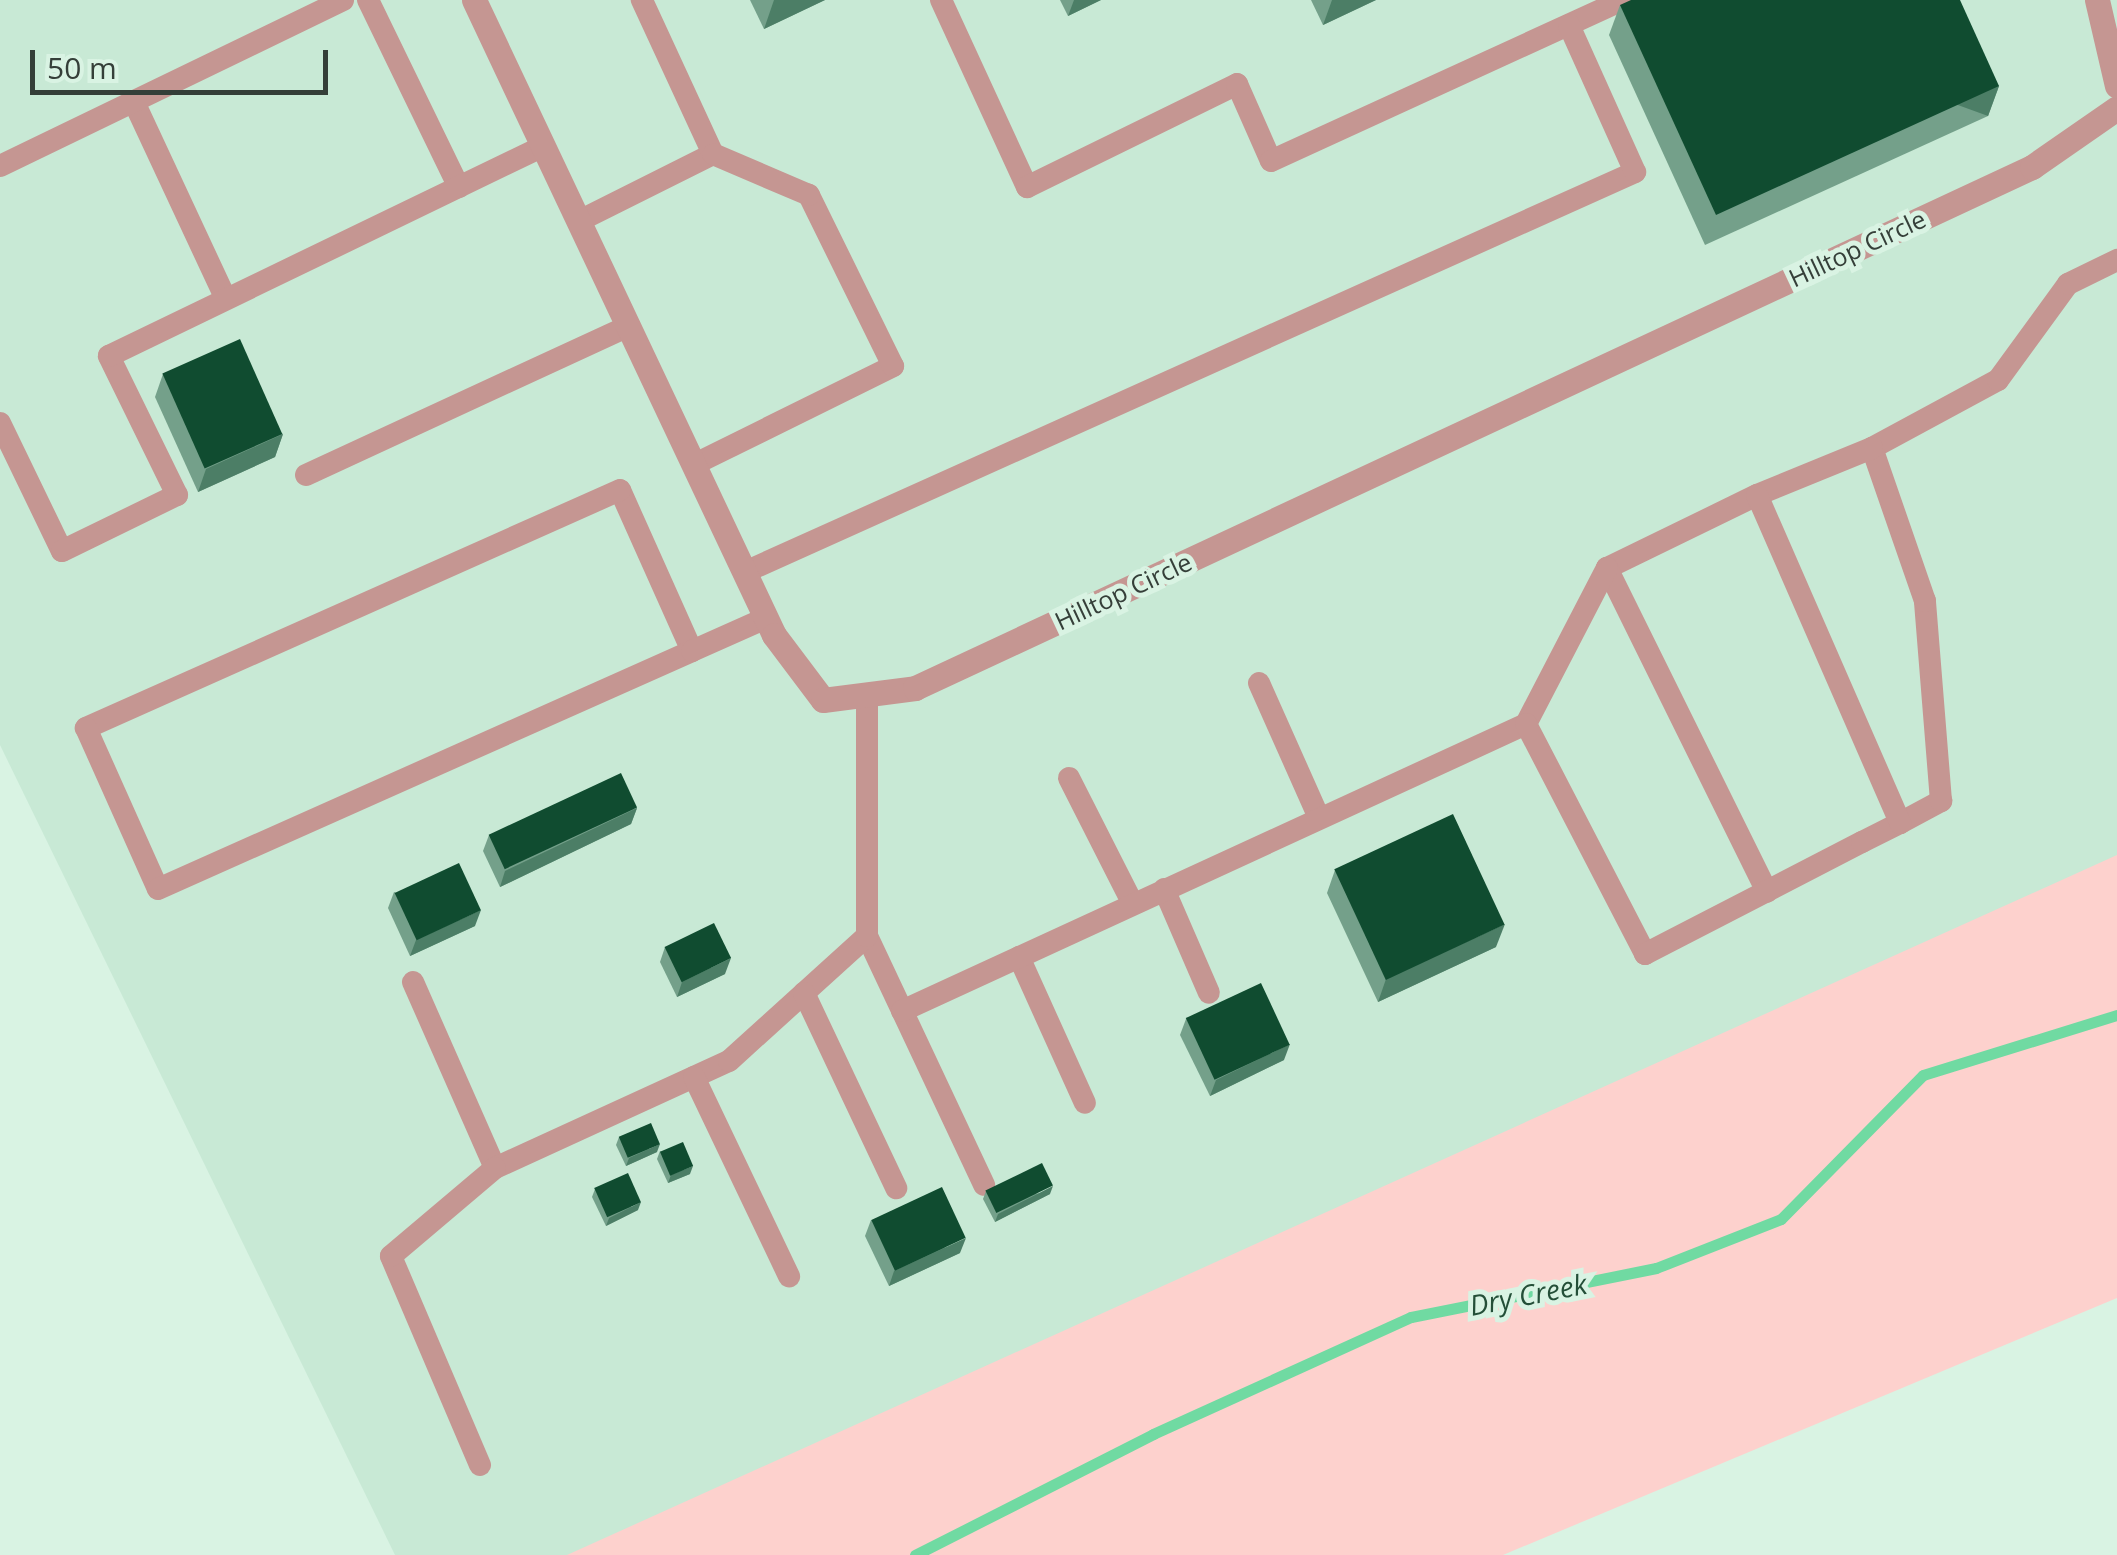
<!DOCTYPE html>
<style>
body{margin:0}
#map{position:relative;width:2117px;height:1555px;overflow:hidden;background:#d9f3e3;font-family:"Open Sans",sans-serif}
div>[style]{position:absolute}
[style*='--x']{left:calc(var(--x)*1px);top:calc(var(--y)*1px);width:calc(var(--w)*1px);rotate:calc(var(--a)*1deg)}
.built>*{inset:0;background:#c8e9d5}
.green>*{inset:0;background:#fdd1cd}
.stream>*{height:11px;margin:-5.5px;padding:0 5.5px;transform-origin:5.5px;border-radius:5.5px;background:#70daa2}
.service>*{height:22px;margin:-11px;padding:0 11px;transform-origin:11px;border-radius:11px;background:#c59692}
.minor>*{height:25px;margin:-12.5px;padding:0 12.5px;transform-origin:12.5px;border-radius:12.5px;background:#c59692}
.wall>*{inset:0;background:#74a08a}
.shaded-wall>*{inset:0;background:#4c7e66;transform-origin:0 0}
.building>*{inset:0;background:#104c30;transform-origin:0 0}
span{translate:-50% -50%;white-space:nowrap;text-align:center;line-height:1.15;-webkit-text-stroke:10px #d9f3e3;paint-order:stroke}
.street-label{font-size:25px;color:#353f39}
.water-label{font-size:28px;color:#244f38;font-style:italic}
.scale{position:absolute;left:30px;top:50px;width:298px;height:45px;box-sizing:border-box;border:5px solid #353f39;border-top:0;padding-left:12px;font-size:30px;line-height:35px;white-space:nowrap;color:#353f39;-webkit-text-stroke:8px #d9f3e3;paint-order:stroke}
</style>
<div id="map">
<div class="built">
<i style="clip-path:polygon(0 0,2117px 0,2117px 860px,582px 1555px,395px 1555px,0 745px)"></i>
</div>
<div class="green">
<i style="clip-path:polygon(2117px 855px,2117px 1298px,1503px 1555px,567px 1555px)"></i>
</div>
<div class="stream">
<i style="--x:915;--y:1555;--w:267;--a:-26.9"></i>
<i style="--x:1153;--y:1434;--w:283;--a:-24.4"></i>
<i style="--x:1411;--y:1317;--w:250;--a:-11.3"></i>
<i style="--x:1656;--y:1268;--w:134;--a:-21.4"></i>
<i style="--x:1781;--y:1219;--w:202;--a:-45.4"></i>
<i style="--x:1923;--y:1075;--w:203;--a:-17.2"></i>
</div>
<div class="service">
<i style="--x:368;--y:0;--w:208;--a:64.1"></i>
<i style="--x:941;--y:0;--w:206;--a:65.3"></i>
<i style="--x:1027;--y:187;--w:234;--a:-26.1"></i>
<i style="--x:1237;--y:84;--w:84;--a:66.2"></i>
<i style="--x:1271;--y:161;--w:386;--a:-24.6"></i>
<i style="--x:134;--y:102;--w:217;--a:65"></i>
<i style="--x:0;--y:166;--w:381;--a:-25.8"></i>
<i style="--x:579;--y:221;--w:150;--a:-26.6"></i>
<i style="--x:713;--y:154;--w:170;--a:-114.8"></i>
<i style="--x:0;--y:423;--w:142;--a:64.2"></i>
<i style="--x:62;--y:551;--w:128;--a:-26"></i>
<i style="--x:177;--y:495;--w:155;--a:-116.1"></i>
<i style="--x:109;--y:356;--w:483;--a:-25.8"></i>
<i style="--x:1872;--y:448;--w:143;--a:-28.4"></i>
<i style="--x:1998;--y:380;--w:119;--a:-53.9"></i>
<i style="--x:2068;--y:284;--w:55;--a:-26.1"></i>
<i style="--x:695;--y:464;--w:221;--a:-26.3"></i>
<i style="--x:893;--y:366;--w:191;--a:-116.2"></i>
<i style="--x:809;--y:195;--w:104;--a:-156.9"></i>
<i style="--x:306;--y:475;--w:356;--a:-24.8"></i>
<i style="--x:1757;--y:495;--w:167;--a:154"></i>
<i style="--x:1607;--y:568;--w:361;--a:63.7"></i>
<i style="--x:745;--y:572;--w:976;--a:-24.2"></i>
<i style="--x:1635;--y:172;--w:161;--a:-114.2"></i>
<i style="--x:692;--y:651;--w:176;--a:-114.1"></i>
<i style="--x:620;--y:490;--w:585;--a:155.98"></i>
<i style="--x:86;--y:728;--w:176;--a:65.9"></i>
<i style="--x:158;--y:889;--w:585;--a:-24.02"></i>
<i style="--x:692;--y:651;--w:81;--a:-24"></i>
<i style="--x:1259;--y:683;--w:148;--a:66"></i>
<i style="--x:1526;--y:724;--w:176;--a:-62.6"></i>
<i style="--x:1069;--y:778;--w:141;--a:63.1"></i>
<i style="--x:1164;--y:889;--w:113;--a:66.6"></i>
<i style="--x:867;--y:936;--w:275;--a:64.8"></i>
<i style="--x:1019;--y:957;--w:160;--a:65.7"></i>
<i style="--x:413;--y:982;--w:203;--a:66.2"></i>
<i style="--x:495;--y:1168;--w:257;--a:-24.6"></i>
<i style="--x:729;--y:1061;--w:186;--a:-42.2"></i>
<i style="--x:867;--y:936;--w:242;--a:-90"></i>
<i style="--x:804;--y:993;--w:216;--a:64.7"></i>
<i style="--x:902;--y:1011;--w:687;--a:-24.7"></i>
<i style="--x:1526;--y:724;--w:259;--a:62.6"></i>
<i style="--x:1645;--y:954;--w:244;--a:-27.3"></i>
<i style="--x:1862;--y:842;--w:42;--a:-26.6"></i>
<i style="--x:1900;--y:823;--w:47;--a:-28.2"></i>
<i style="--x:1941;--y:801;--w:201;--a:-94.6"></i>
<i style="--x:1925;--y:601;--w:162;--a:-109.1"></i>
<i style="--x:1872;--y:448;--w:124;--a:157.8"></i>
<i style="--x:1757;--y:495;--w:358;--a:66.4"></i>
<i style="--x:694;--y:1077;--w:221;--a:64.5"></i>
<i style="--x:480;--y:1465;--w:227;--a:-113.1"></i>
<i style="--x:391;--y:1256;--w:136;--a:-40.2"></i>
</div>
<div class="minor">
<i style="--x:474;--y:0;--w:702;--a:64.71"></i>
<i style="--x:774;--y:635;--w:81;--a:53"></i>
<i style="--x:823;--y:700;--w:93;--a:-7.4"></i>
<i style="--x:915;--y:688;--w:1233;--a:-25.01"></i>
<i style="--x:2032;--y:167;--w:103;--a:-34.8"></i>
<i style="--x:2097;--y:0;--w:88;--a:76.9"></i>
</div>
<div class="wall">
<i style="clip-path:polygon(750px 0,825px 0,764px 29px)"></i>
<i style="clip-path:polygon(1060px 0,1101px 0,1068px 16px)"></i>
<i style="clip-path:polygon(1311px 0,1376px 0,1323px 25px)"></i>
<i style="clip-path:polygon(1620px 5px,1999px 86px,1988px 116px,1705px 245px,1609px 35px)"></i>
<i style="clip-path:polygon(163px 374px,283px 434px,275px 457px,198px 492px,155px 397px)"></i>
<i style="clip-path:polygon(637px 808px,631px 824px,500px 887px,483px 851px,489px 835px)"></i>
<i style="clip-path:polygon(1335px 870px,1496px 947px,1378px 1002px,1327px 893px)"></i>
<i style="clip-path:polygon(394px 892px,475px 926px,410px 956px,388px 908px)"></i>
<i style="clip-path:polygon(665px 947px,725px 974px,677px 997px,660px 962px)"></i>
<i style="clip-path:polygon(1186px 1019px,1284px 1060px,1210px 1096px,1180px 1035px)"></i>
<i style="clip-path:polygon(619px 1137px,657px 1152px,626px 1166px,616px 1145px)"></i>
<i style="clip-path:polygon(660px 1151px,690px 1174px,668px 1183px,657px 1159px)"></i>
<i style="clip-path:polygon(595px 1189px,638px 1210px,606px 1226px,592px 1197px)"></i>
<i style="clip-path:polygon(986px 1191px,1050px 1194px,995px 1222px,983px 1199px)"></i>
<i style="clip-path:polygon(871px 1220px,960px 1253px,889px 1286px,865px 1236px)"></i>
</div>
<div class="shaded-wall">
<i style="clip-path:polygon(774px 0,825px 0,764px 29px)"></i>
<i style="clip-path:polygon(1074px 0,1101px 0,1068px 16px)"></i>
<i style="clip-path:polygon(1332px 0,1376px 0,1323px 25px)"></i>
<i style="left:1999px;top:86px;width:32px;height:311px;rotate:110deg"></i>
<i style="clip-path:polygon(283px 434px,275px 457px,198px 492px,206px 469px)"></i>
<i style="clip-path:polygon(637px 808px,631px 824px,500px 887px,505px 871px)"></i>
<i style="clip-path:polygon(481px 910px,475px 926px,410px 956px,416px 940px)"></i>
<i style="clip-path:polygon(1505px 924px,1496px 947px,1378px 1002px,1386px 979px)"></i>
<i style="clip-path:polygon(731px 958px,725px 974px,677px 997px,682px 982px)"></i>
<i style="clip-path:polygon(1290px 1044px,1284px 1060px,1210px 1096px,1216px 1080px)"></i>
<i style="clip-path:polygon(660px 1144px,657px 1152px,626px 1166px,629px 1158px)"></i>
<i style="clip-path:polygon(693px 1166px,690px 1174px,668px 1183px,671px 1175px)"></i>
<i style="clip-path:polygon(1053px 1186px,1050px 1194px,995px 1222px,998px 1214px)"></i>
<i style="clip-path:polygon(641px 1202px,638px 1210px,606px 1226px,609px 1218px)"></i>
<i style="clip-path:polygon(966px 1238px,960px 1253px,889px 1286px,894px 1271px)"></i>
</div>
<div class="building">
<i style="clip-path:polygon(1631px 0,1960px 0,1999px 86px,1716px 215px,1620px 5px)"></i>
<i style="left:240px;top:339px;width:104px;height:85px;rotate:66deg"></i>
<i style="left:621px;top:773px;width:38px;height:146px;rotate:65deg"></i>
<i style="left:1453px;top:814px;width:122px;height:131px;rotate:65deg"></i>
<i style="left:459px;top:863px;width:52px;height:71px;rotate:65deg"></i>
<i style="left:714px;top:923px;width:39px;height:55px;rotate:64deg"></i>
<i style="left:1261px;top:983px;width:68px;height:83px;rotate:65deg"></i>
<i style="left:651px;top:1123px;width:23px;height:35px;rotate:67deg"></i>
<i style="left:683px;top:1142px;width:26px;height:25px;rotate:67deg"></i>
<i style="left:1042px;top:1163px;width:25px;height:63px;rotate:64deg"></i>
<i style="left:628px;top:1173px;width:32px;height:37px;rotate:66deg"></i>
<i style="left:942px;top:1187px;width:56px;height:78px;rotate:65deg"></i>
</div>
<div class="street-label">
<span style="left:1857px;top:248px;rotate:-25deg">Hilltop Circle</span>
<span style="left:1123px;top:591px;rotate:-25deg">Hilltop Circle</span>
</div>
<div class="water-label">
<span style="left:1528px;top:1294px;rotate:-11deg">Dry Creek</span>
</div>
<div class="scale">50 m</div>
</div>
